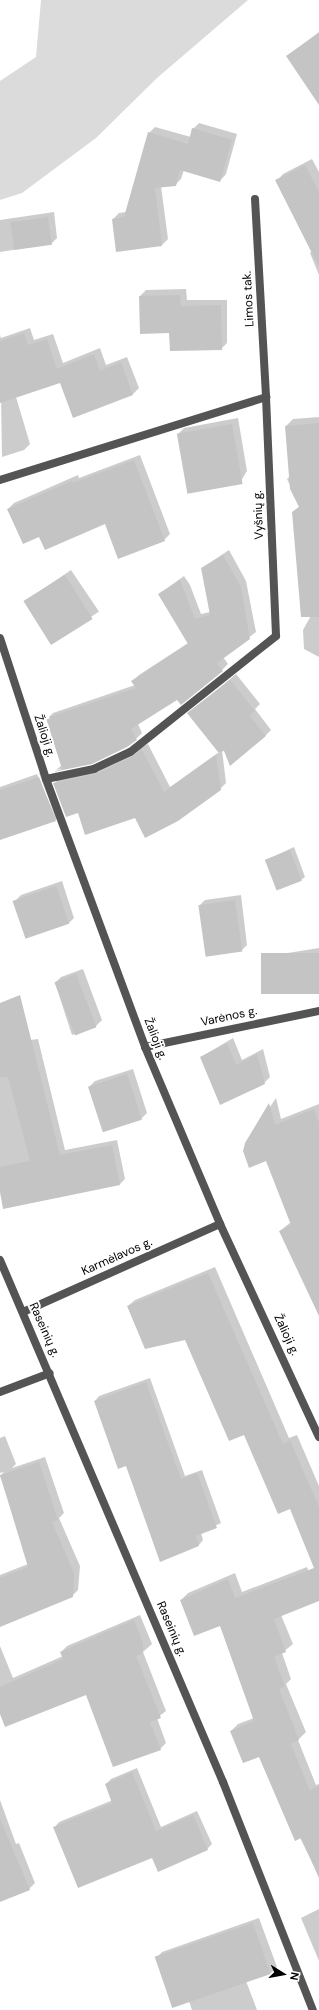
<!DOCTYPE html>
<meta charset="utf-8">
<style>
body{margin:0}
#map{position:relative;width:319px;height:2010px;overflow:hidden;background:#fff;font-family:"DM Sans",sans-serif}
div>[style]{position:absolute}
[style*='--x']{left:calc(var(--x)*1px);top:calc(var(--y)*1px);width:calc(var(--w)*1px);rotate:calc(var(--a)*1deg)}
.green>*{inset:0;background:#dbdbdb}
.shadow>*{inset:0;background:#0003;transform-origin:0 0}
.building>*{inset:0;background:#c4c4c4;transform-origin:0 0}
.street>*{height:8px;margin:-4px;padding:0 4px;transform-origin:4px;border-radius:4px;background:#545454}
span{translate:-50% -50%;white-space:nowrap;text-align:center;line-height:1.15;-webkit-text-stroke:4px #fff;paint-order:stroke}
.street-label{font-size:12px;color:#000}
.north{position:absolute;left:263px;top:1954px;width:40px;height:40px;-webkit-text-stroke:3px #fff;paint-order:stroke;rotate:101deg;font-size:11px;font-weight:700;line-height:16px;text-align:center;color:#000}
.north::after{content:'';display:block;margin:auto;width:14px;height:18px;background:#000;clip-path:polygon(50% 0,100% 100%,50% 72%,0 100%)}
</style>
<div id="map">
<div class="green">
<i style="clip-path:polygon(41px 0,248px 0,157px 78px,96px 138px,22px 193px,0 200px,0 81px,36px 57px)"></i>
</div>
<div class="shadow">
<i style="clip-path:polygon(319px 32px,319px 91px,287px 56px)"></i>
<i style="clip-path:polygon(199px 123px,237px 134px,226px 174px,220px 181px,184px 170px,181px 179px,175px 185px,161px 186px,168px 239px,162px 245px,117px 251px,113px 219px,119px 213px,126px 212px,149px 133px,155px 127px,191px 137px,193px 129px)"></i>
<i style="clip-path:polygon(312px 159px,319px 172px,319px 275px,310px 253px,312px 251px,277px 181px,283px 174px)"></i>
<i style="clip-path:polygon(54px 212px,57px 238px,51px 244px,0 252px,0 220px)"></i>
<i style="clip-path:polygon(186px 289px,187px 300px,227px 300px,227px 343px,221px 349px,170px 332px,140px 296px,146px 290px)"></i>
<i style="clip-path:polygon(30px 328px,34px 340px,53px 334px,63px 363px,100px 348px,106px 365px,127px 357px,139px 388px,133px 394px,74px 416px,60px 382px,16px 397px,30px 444px,24px 450px,2px 457px,0 335px,1px 338px)"></i>
<i style="clip-path:polygon(319px 417px,319px 442px,286px 426px,293px 419px)"></i>
<i style="clip-path:polygon(238px 418px,247px 471px,239px 484px,178px 434px,184px 428px)"></i>
<i style="clip-path:polygon(140px 455px,170px 534px,164px 540px,106px 522px,40px 536px,8px 509px,14px 503px,78px 475px,79px 478px)"></i>
<i style="clip-path:polygon(319px 468px,319px 592px,293px 512px,300px 506px,287px 479px,293px 473px)"></i>
<i style="clip-path:polygon(229px 550px,246px 581px,256px 632px,223px 657px,228px 664px,222px 670px,138px 724px,142px 733px,136px 739px,92px 763px,56px 770px,62px 765px,47px 719px,53px 713px,135px 685px,133px 681px,139px 675px,188px 643px,159px 594px,184px 576px,190px 585px,201px 614px,210px 612px,202px 568px)"></i>
<i style="left:71px;top:570px;width:50px;height:55px;rotate:56deg"></i>
<i style="clip-path:polygon(319px 601px,319px 657px,304px 649px,303px 630px)"></i>
<i style="clip-path:polygon(236px 674px,260px 704px,255px 709px,271px 730px,265px 736px,222px 750px,226px 783px,220px 789px,135px 817px,78px 812px,55px 783px,60px 777px,103px 768px,148px 744px,170px 787px,219px 752px,189px 713px)"></i>
<i style="clip-path:polygon(45px 771px,61px 814px,55px 820px,0 839px,0 787px,37px 774px,56px 818px,39px 773px)"></i>
<i style="clip-path:polygon(294px 847px,305px 877px,301px 880px,266px 860px)"></i>
<i style="clip-path:polygon(62px 881px,74px 918px,68px 924px,15px 901px,21px 895px)"></i>
<i style="clip-path:polygon(241px 895px,247px 945px,241px 951px,199px 906px,205px 900px)"></i>
<i style="clip-path:polygon(319px 948px,319px 993px,263px 962px,269px 956px)"></i>
<i style="clip-path:polygon(83px 969px,102px 1020px,96px 1026px,72px 1035px,55px 983px,61px 977px)"></i>
<i style="clip-path:polygon(233px 1038px,242px 1060px,263px 1049px,270px 1077px,264px 1083px,201px 1057px)"></i>
<i style="clip-path:polygon(38px 1039px,65px 1150px,117px 1140px,125px 1179px,120px 1184px,0 1187px,0 1044px)"></i>
<i style="clip-path:polygon(133px 1069px,147px 1113px,141px 1119px,89px 1087px,95px 1081px)"></i>
<i style="clip-path:polygon(276px 1098px,281px 1119px,319px 1104px,319px 1291px,280px 1231px,291px 1222px,267px 1160px,246px 1143px)"></i>
<i style="clip-path:polygon(215px 1267px,289px 1438px,297px 1435px,319px 1486px,319px 1579px,291px 1508px,186px 1339px,128px 1306px,135px 1300px)"></i>
<i style="clip-path:polygon(150px 1378px,185px 1476px,202px 1470px,221px 1523px,201px 1533px,203px 1540px,199px 1545px,161px 1560px,126px 1465px,95px 1401px,99px 1396px)"></i>
<i style="clip-path:polygon(5px 1436px,16px 1464px,12px 1468px,45px 1457px,64px 1513px,59px 1518px,80px 1566px,78px 1590px,72px 1596px,0 1626px,0 1575px,28px 1564px,23px 1550px,25px 1548px,0 1476px,4px 1472px,0 1473px,0 1438px)"></i>
<i style="clip-path:polygon(307px 1567px,318px 1596px,281px 1615px,293px 1644px,282px 1653px,291px 1679px,286px 1684px,306px 1732px,298px 1740px,316px 1785px,319px 1784px,319px 1876px,259px 1755px,231px 1731px,238px 1724px,254px 1718px,220px 1625px,181px 1600px,188px 1593px,235px 1573px,242px 1592px)"></i>
<i style="clip-path:polygon(140px 1615px,152px 1644px,143px 1652px,166px 1711px,157px 1718px,166px 1743px,160px 1749px,86px 1694px,0 1711px,0 1646px,13px 1678px,63px 1656px,61px 1652px,67px 1646px)"></i>
<i style="clip-path:polygon(137px 1768px,161px 1827px,197px 1811px,212px 1844px,207px 1849px,153px 1857px,55px 1827px,59px 1822px,113px 1800px,106px 1784px,111px 1779px)"></i>
<i style="clip-path:polygon(0 1800px,16px 1844px,19px 1843px,35px 1883px,29px 1889px,0 1901px)"></i>
<i style="clip-path:polygon(319px 1909px,319px 1961px,301px 1918px)"></i>
<i style="clip-path:polygon(259px 1918px,277px 1967px,271px 1973px,246px 1981px,257px 2010px,192px 2010px,189px 2001px,156px 1958px,162px 1952px)"></i>
</div>
<div class="building">
<i style="clip-path:polygon(319px 33px,319px 105px,286px 56px)"></i>
<i style="clip-path:polygon(192px 128px,232px 140px,220px 182px,180px 170px,176px 186px,155px 188px,162px 246px,116px 252px,112px 219px,124px 217px,148px 132px,188px 144px)"></i>
<i style="clip-path:polygon(305px 165px,319px 192px,319px 267px,275px 180px)"></i>
<i style="left:48px;top:217px;width:28px;height:38px;rotate:82deg"></i>
<i style="clip-path:polygon(180px 295px,181px 306px,221px 305px,222px 350px,170px 351px,169px 333px,140px 334px,139px 296px)"></i>
<i style="clip-path:polygon(24px 333px,28px 345px,47px 339px,57px 369px,94px 354px,100px 371px,121px 362px,133px 395px,73px 418px,60px 383px,0 403px,0 341px)"></i>
<i style="clip-path:polygon(319px 423px,319px 617px,301px 617px,292px 512px,299px 507px,290px 489px,285px 426px)"></i>
<i style="left:232px;top:424px;width:61px;height:56px;rotate:80deg"></i>
<i style="clip-path:polygon(134px 460px,165px 541px,118px 559px,105px 524px,45px 550px,39px 537px,23px 544px,7px 509px,72px 481px,73px 483px)"></i>
<i style="clip-path:polygon(223px 555px,241px 587px,250px 639px,217px 663px,223px 671px,181px 705px,177px 700px,131px 729px,137px 740px,127px 747px,92px 764px,53px 772px,62px 769px,46px 718px,136px 688px,131px 681px,188px 644px,158px 594px,180px 580px,195px 619px,210px 615px,201px 568px)"></i>
<i style="left:65px;top:575px;width:52px;height:49px;rotate:58deg"></i>
<i style="clip-path:polygon(230px 680px,255px 711px,249px 715px,266px 736px,230px 766px,224px 751px,218px 752px,187px 713px)"></i>
<i style="clip-path:polygon(142px 750px,164px 792px,216px 755px,221px 790px,178px 821px,145px 838px,135px 818px,85px 835px,78px 813px,66px 817px,53px 783px,96px 774px,132px 757px)"></i>
<i style="clip-path:polygon(39px 777px,56px 821px,0 840px,0 790px)"></i>
<i style="left:290px;top:850px;width:33px;height:27px;rotate:69deg"></i>
<i style="left:56px;top:886px;width:40px;height:46px;rotate:71deg"></i>
<i style="left:235px;top:900px;width:52px;height:37px;rotate:82deg"></i>
<i style="left:319px;top:953px;width:41px;height:58px;rotate:90deg"></i>
<i style="left:76px;top:974px;width:57px;height:23px;rotate:69deg"></i>
<i style="clip-path:polygon(20px 995px,60px 1155px,112px 1145px,120px 1185px,3px 1209px,0 1192px,0 1167px,30px 1161px,8px 1077px,0 1078px,0 1003px)"></i>
<i style="clip-path:polygon(227px 1043px,236px 1065px,257px 1054px,265px 1084px,220px 1105px,200px 1057px)"></i>
<i style="left:127px;top:1074px;width:48px;height:41px;rotate:72deg"></i>
<i style="clip-path:polygon(269px 1103px,275px 1125px,314px 1109px,319px 1123px,319px 1316px,279px 1231px,291px 1225px,266px 1161px,249px 1168px,243px 1151px,245px 1143px)"></i>
<i style="clip-path:polygon(208px 1273px,283px 1444px,290px 1440px,319px 1507px,319px 1601px,274px 1619px,286px 1652px,274px 1657px,285px 1686px,279px 1689px,299px 1740px,291px 1744px,310px 1791px,319px 1786px,319px 1878px,301px 1838px,295px 1841px,259px 1757px,243px 1763px,230px 1731px,254px 1721px,220px 1626px,194px 1636px,180px 1600px,228px 1579px,235px 1598px,314px 1568px,290px 1509px,278px 1514px,244px 1435px,229px 1441px,185px 1340px,145px 1349px,127px 1306px)"></i>
<i style="clip-path:polygon(146px 1382px,181px 1479px,197px 1473px,217px 1528px,196px 1536px,199px 1546px,160px 1562px,126px 1466px,118px 1469px,94px 1401px)"></i>
<i style="clip-path:polygon(39px 1462px,58px 1520px,52px 1522px,74px 1573px,73px 1597px,0 1627px,0 1578px,28px 1567px,0 1475px)"></i>
<i style="clip-path:polygon(134px 1620px,143px 1643px,143px 1653px,136px 1656px,161px 1718px,150px 1722px,161px 1750px,113px 1767px,86px 1695px,5px 1727px,0 1714px,0 1687px,63px 1659px,60px 1652px)"></i>
<i style="clip-path:polygon(132px 1772px,156px 1831px,193px 1815px,208px 1850px,158px 1872px,152px 1858px,78px 1888px,53px 1827px,112px 1803px,105px 1784px)"></i>
<i style="clip-path:polygon(0 1819px,30px 1890px,0 1902px)"></i>
<i style="left:253px;top:1923px;width:54px;height:104px;rotate:71deg"></i>
</div>
<div class="street">
<i style="--x:255;--y:199;--w:198;--a:86.8"></i>
<i style="--x:0;--y:480;--w:279;--a:-17.3"></i>
<i style="--x:266;--y:397;--w:239;--a:87.6"></i>
<i style="--x:276;--y:636;--w:186;--a:141.5"></i>
<i style="--x:130;--y:752;--w:40;--a:155"></i>
<i style="--x:94;--y:769;--w:49;--a:168.2"></i>
<i style="--x:0;--y:638;--w:148;--a:71.9"></i>
<i style="--x:46;--y:779;--w:286;--a:69.7"></i>
<i style="--x:145;--y:1047;--w:192;--a:67"></i>
<i style="--x:220;--y:1224;--w:235;--a:65.1"></i>
<i style="--x:145;--y:1047;--w:178;--a:-11.7"></i>
<i style="--x:0;--y:1260;--w:568;--a:66.87"></i>
<i style="--x:223;--y:1782;--w:245;--a:68.5"></i>
<i style="--x:23;--y:1312;--w:216;--a:-24.1"></i>
<i style="--x:0;--y:1392;--w:53;--a:-20.8"></i>
</div>
<div class="street-label">
<span style="left:249px;top:299px;rotate:-93deg">Limos tak.</span>
<span style="left:259px;top:515px;rotate:-92deg">Vyšnių g.</span>
<span style="left:44px;top:736px;rotate:72deg">Žalioji g.</span>
<span style="left:229px;top:1017px;rotate:-12deg">Varėnos g.</span>
<span style="left:155px;top:1039px;rotate:69deg">Žalioji g.</span>
<span style="left:117px;top:1257px;rotate:-24deg">Karmėlavos g.</span>
<span style="left:44px;top:1330px;rotate:66deg">Raseinių g.</span>
<span style="left:286px;top:1335px;rotate:65deg">Žalioji g.</span>
<span style="left:171px;top:1629px;rotate:67deg">Raseinių g.</span>
</div>
<div class="north">N</div>
</div>
